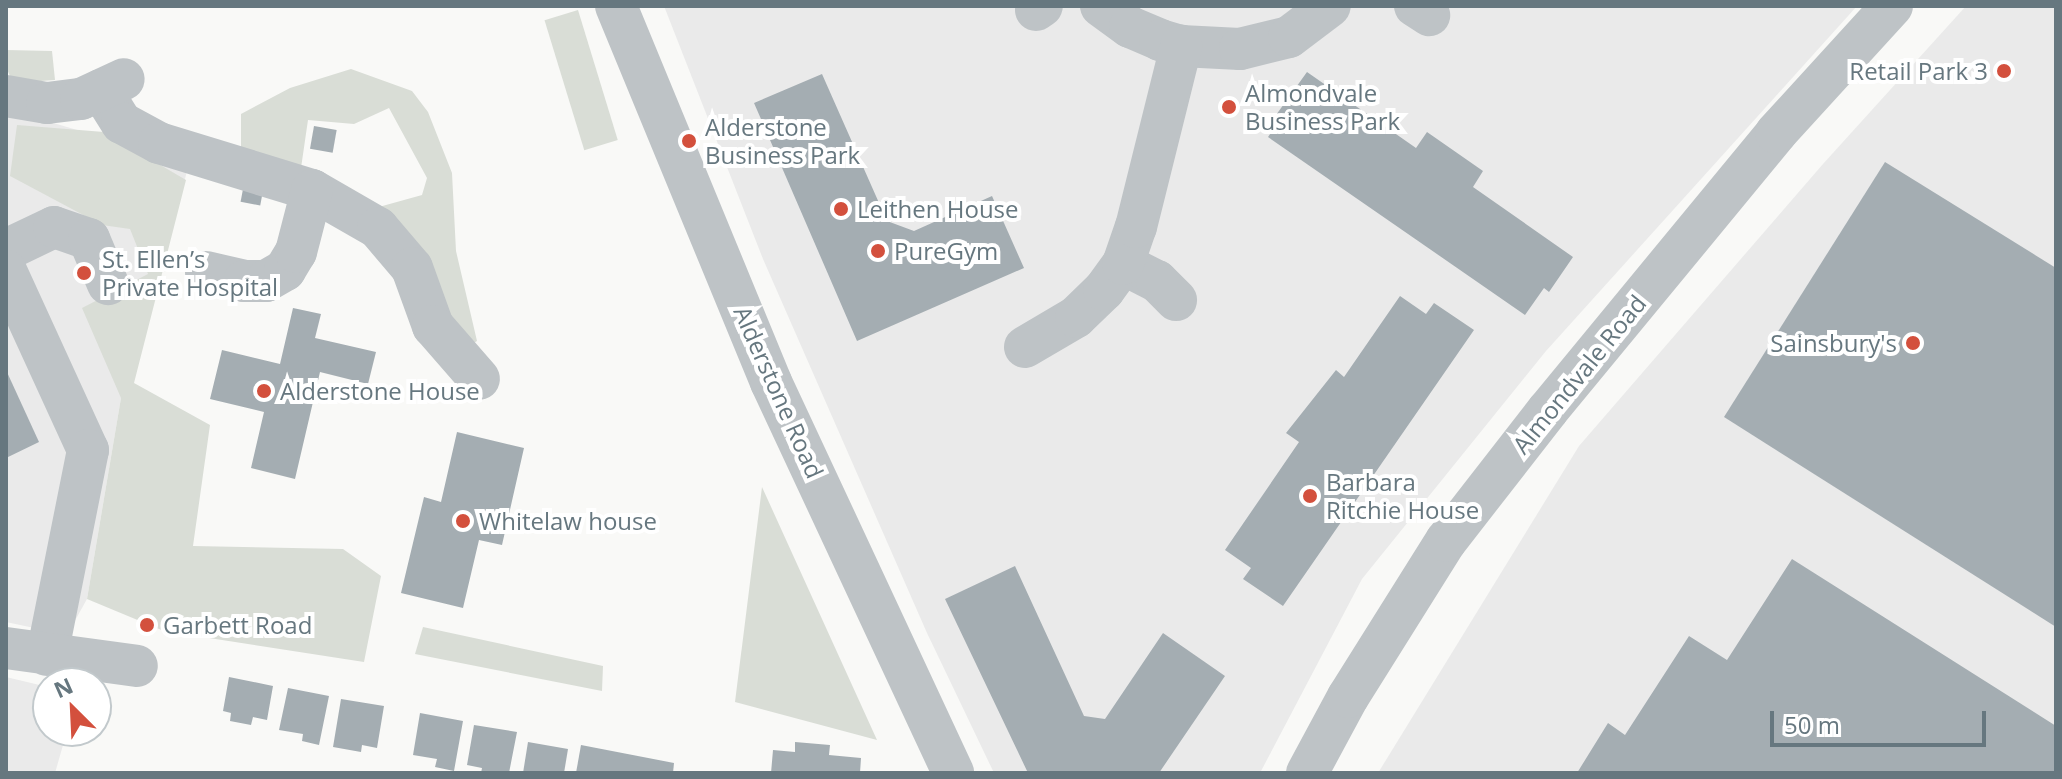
<!DOCTYPE html>
<meta charset="utf-8">
<style>
body{margin:0}
#map{position:relative;width:2062px;height:779px;overflow:hidden;background:#f9f9f7;font-family:"Open Sans",sans-serif}
div>[style]{position:absolute}
[style*='--x']{left:calc(var(--x)*1px);top:calc(var(--y)*1px);width:calc(var(--w)*1px);rotate:calc(var(--a)*1deg)}
.built>*{inset:0;background:#eaeaea}
.green>*{inset:0;background:#d9ddd6;transform-origin:0 0}
.building>*{inset:0;background:#a4adb2;transform-origin:0 0}
.minor>*{height:42px;margin:-21px;padding:0 21px;transform-origin:21px;border-radius:21px;background:#bec3c6}
.dots>*{width:22px;height:22px;translate:-50% -50%;box-sizing:border-box;border:4px solid #fff;border-radius:50%}
span{translate:-50% -50%;white-space:nowrap;text-align:center;line-height:1.15;-webkit-text-stroke:8px #fff;paint-order:stroke}
.poi-label{font-size:24px;color:#66777f}
.right{translate:-100% -50%;text-align:right}
.left{translate:0 -50%;text-align:left}
.street-label{font-size:24px;color:#66777f}
.frame{position:absolute;inset:0;border:8px solid #66777f;pointer-events:none}
.north{position:absolute;left:32px;top:667px;width:80px;height:80px;box-sizing:border-box;background:#fff;border:2px solid #c2c9cc;border-radius:50%;rotate:336deg;font-size:22px;font-weight:700;line-height:32px;text-align:center;color:#66777f}
.north::after{content:'';display:block;margin:auto;width:28px;height:36px;background:#d3503d;clip-path:polygon(50% 0,100% 100%,50% 72%,0 100%)}
.scale{position:absolute;left:1770px;top:711px;width:216px;height:36px;box-sizing:border-box;border:4px solid #66777f;border-top:0;padding-left:10px;font-size:24px;line-height:28px;white-space:nowrap;color:#66777f;-webkit-text-stroke:6px #fff;paint-order:stroke}
</style>
<div id="map">
<div class="built">
<i style="clip-path:polygon(664px 6px,1857px 6px,1546px 351px,1362px 579px,1260px 773px,994px 773px,927px 633px,763px 259px)"></i>
<i style="clip-path:polygon(1966px 6px,2056px 6px,2056px 773px,1378px 773px,1579px 446px,1823px 164px)"></i>
<i style="clip-path:polygon(6px 109px,189px 163px,133px 384px,121px 398px,87px 599px,67px 635px,6px 622px)"></i>
<i style="clip-path:polygon(6px 677px,48px 687px,48px 731px,67px 731px,55px 773px,6px 773px)"></i>
</div>
<div class="green">
<i style="left:578px;top:10px;width:136px;height:35px;rotate:73deg"></i>
<i style="clip-path:polygon(6px 50px,52px 51px,55px 80px,13px 83px,6px 67px)"></i>
<i style="clip-path:polygon(351px 69px,412px 91px,428px 112px,452px 173px,456px 251px,477px 341px,464px 349px,368px 210px,422px 195px,427px 178px,389px 108px,354px 124px,308px 120px,301px 168px,241px 152px,241px 114px,290px 88px)"></i>
<i style="clip-path:polygon(17px 125px,104px 132px,186px 180px,134px 383px,210px 425px,193px 546px,343px 549px,381px 576px,364px 662px,164px 631px,87px 599px,121px 398px,82px 308px,148px 274px,130px 229px,102px 225px,10px 176px)"></i>
<i style="clip-path:polygon(762px 487px,877px 740px,735px 702px)"></i>
<i style="clip-path:polygon(423px 627px,603px 666px,602px 691px,415px 654px)"></i>
</div>
<div class="building">
<i style="clip-path:polygon(1307px 72px,1416px 148px,1427px 132px,1483px 171px,1473px 187px,1573px 257px,1549px 292px,1544px 288px,1525px 315px,1268px 137px,1281px 118px,1276px 115px)"></i>
<i style="clip-path:polygon(822px 74px,887px 221px,914px 231px,992px 196px,1024px 268px,857px 341px,754px 103px)"></i>
<i style="left:1233px;top:98px;width:16px;height:13px;rotate:75deg"></i>
<i style="left:314px;top:126px;width:23px;height:23px;rotate:10deg"></i>
<i style="clip-path:polygon(1885px 162px,2056px 268px,2056px 627px,1724px 417px)"></i>
<i style="left:244px;top:184px;width:20px;height:18px;rotate:11deg"></i>
<i style="clip-path:polygon(1400px 296px,1426px 314px,1434px 303px,1474px 330px,1283px 606px,1243px 579px,1251px 568px,1225px 550px,1299px 442px,1286px 433px,1336px 370px,1344px 377px)"></i>
<i style="clip-path:polygon(293px 308px,321px 314px,315px 338px,376px 352px,368px 384px,320px 372px,295px 479px,251px 468px,264px 412px,210px 399px,222px 350px,280px 364px)"></i>
<i style="clip-path:polygon(6px 370px,39px 442px,6px 458px)"></i>
<i style="clip-path:polygon(457px 432px,524px 448px,502px 545px,479px 540px,463px 608px,401px 593px,424px 497px,441px 502px)"></i>
<i style="clip-path:polygon(1792px 559px,2056px 726px,2056px 773px,1577px 773px,1608px 723px,1625px 735px,1689px 636px,1727px 660px)"></i>
<i style="clip-path:polygon(1015px 566px,1084px 716px,1105px 719px,1163px 633px,1225px 676px,1159px 773px,1028px 773px,945px 599px)"></i>
<i style="clip-path:polygon(143px 620px,152px 621px,150px 630px,141px 629px)"></i>
<i style="clip-path:polygon(229px 677px,273px 686px,267px 720px,253px 717px,251px 725px,230px 721px,231px 713px,223px 711px)"></i>
<i style="clip-path:polygon(288px 688px,329px 696px,319px 745px,302px 741px,303px 734px,279px 730px)"></i>
<i style="clip-path:polygon(341px 699px,384px 706px,377px 748px,362px 745px,361px 752px,333px 747px)"></i>
<i style="clip-path:polygon(420px 713px,463px 721px,454px 771px,435px 767px,437px 759px,413px 755px)"></i>
<i style="clip-path:polygon(474px 725px,517px 732px,509px 773px,481px 773px,482px 768px,467px 765px)"></i>
<i style="clip-path:polygon(528px 742px,568px 749px,564px 773px,523px 773px)"></i>
<i style="clip-path:polygon(795px 742px,830px 745px,829px 755px,861px 758px,860px 773px,771px 773px,773px 750px,795px 752px)"></i>
<i style="clip-path:polygon(581px 745px,674px 763px,673px 773px,576px 773px)"></i>
</div>
<div class="minor">
<i style="--x:616;--y:6;--w:407;--a:67.6"></i>
<i style="--x:771;--y:382;--w:431;--a:65"></i>
<i style="--x:1101;--y:6;--w:36;--a:36"></i>
<i style="--x:1130;--y:27;--w:33;--a:23"></i>
<i style="--x:1160;--y:40;--w:22;--a:16"></i>
<i style="--x:1181;--y:46;--w:59;--a:2.9"></i>
<i style="--x:1240;--y:49;--w:50;--a:-13.8"></i>
<i style="--x:1289;--y:37;--w:51;--a:-37.1"></i>
<i style="--x:1415;--y:6;--w:17;--a:33"></i>
<i style="--x:1036;--y:10;--w:7;--a:-34"></i>
<i style="--x:101;--y:90;--w:39;--a:58"></i>
<i style="--x:122;--y:123;--w:42;--a:28.4"></i>
<i style="--x:159;--y:143;--w:160;--a:17.1"></i>
<i style="--x:312;--y:190;--w:76;--a:29.9"></i>
<i style="--x:378;--y:228;--w:52;--a:49.6"></i>
<i style="--x:412;--y:268;--w:62;--a:70.1"></i>
<i style="--x:433;--y:326;--w:70;--a:49"></i>
<i style="--x:6;--y:96;--w:42;--a:9.7"></i>
<i style="--x:47;--y:103;--w:34;--a:-7"></i>
<i style="--x:81;--y:99;--w:47;--a:-24.9"></i>
<i style="--x:6;--y:250;--w:53;--a:-25.6"></i>
<i style="--x:54;--y:227;--w:37;--a:19"></i>
<i style="--x:89;--y:239;--w:49;--a:67.1"></i>
<i style="--x:1123;--y:264;--w:38;--a:27"></i>
<i style="--x:1157;--y:281;--w:27;--a:45"></i>
<i style="--x:6;--y:271;--w:197;--a:65.4"></i>
<i style="--x:88;--y:450;--w:209;--a:101.3"></i>
<i style="--x:206;--y:272;--w:39;--a:13"></i>
<i style="--x:244;--y:281;--w:22;--a:0"></i>
<i style="--x:266;--y:281;--w:22;--a:-30"></i>
<i style="--x:285;--y:270;--w:21;--a:-59"></i>
<i style="--x:296;--y:252;--w:64;--a:-75.5"></i>
<i style="--x:1025;--y:347;--w:59;--a:-30.5"></i>
<i style="--x:1076;--y:317;--w:39;--a:-44"></i>
<i style="--x:1104;--y:290;--w:32;--a:-54"></i>
<i style="--x:1123;--y:264;--w:39;--a:-71"></i>
<i style="--x:1136;--y:227;--w:187;--a:-76"></i>
<i style="--x:6;--y:648;--w:132;--a:7.8"></i>
<i style="--x:1307;--y:773;--w:86;--a:-61.7"></i>
<i style="--x:1348;--y:697;--w:184;--a:-57.9"></i>
<i style="--x:1446;--y:541;--w:166;--a:-52.1"></i>
<i style="--x:1548;--y:410;--w:359;--a:-50.5"></i>
<i style="--x:1776;--y:133;--w:172;--a:-47.6"></i>
</div>
<div class="dots">
<i style="left:2004px;top:71px;background:#d3503d"></i>
<i style="left:1229px;top:107px;background:#d3503d"></i>
<i style="left:689px;top:141px;background:#d3503d"></i>
<i style="left:841px;top:209px;background:#d3503d"></i>
<i style="left:878px;top:251px;background:#d3503d"></i>
<i style="left:84px;top:273px;background:#d3503d"></i>
<i style="left:1913px;top:343px;background:#d3503d"></i>
<i style="left:264px;top:391px;background:#d3503d"></i>
<i style="left:1310px;top:496px;background:#d3503d"></i>
<i style="left:463px;top:521px;background:#d3503d"></i>
<i style="left:147px;top:625px;background:#d3503d"></i>
</div>
<div class="poi-label">
<span class="right" style="left:1988px;top:71px">Retail Park 3</span>
<span class="left" style="left:1245px;top:107px">Almondvale<br>Business Park</span>
<span class="left" style="left:705px;top:141px">Alderstone<br>Business Park</span>
<span class="left" style="left:857px;top:209px">Leithen House</span>
<span class="left" style="left:894px;top:251px">PureGym</span>
<span class="left" style="left:102px;top:273px">St. Ellen’s<br>Private Hospital</span>
<span class="right" style="left:1897px;top:343px">Sainsbury's</span>
<span class="left" style="left:280px;top:391px">Alderstone House</span>
<span class="left" style="left:1326px;top:496px">Barbara<br>Ritchie House</span>
<span class="left" style="left:479px;top:521px">Whitelaw house</span>
<span class="left" style="left:163px;top:625px">Garbett Road</span>
</div>
<div class="street-label">
<span style="left:1579px;top:374px;rotate:-51deg">Almondvale Road</span>
<span style="left:779px;top:392px;rotate:66deg">Alderstone Road</span>
</div>
<div class="frame"></div>
<div class="north">N</div>
<div class="scale">50 m</div>
</div>
